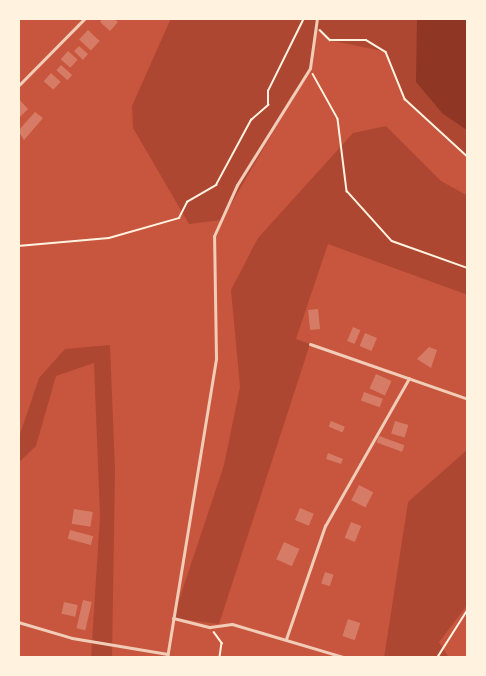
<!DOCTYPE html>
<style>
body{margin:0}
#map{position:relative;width:486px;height:676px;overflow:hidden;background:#c8553d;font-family:Roboto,sans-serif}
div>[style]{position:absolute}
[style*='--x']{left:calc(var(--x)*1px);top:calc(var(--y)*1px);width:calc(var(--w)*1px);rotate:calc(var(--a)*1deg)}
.green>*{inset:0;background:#ae4732}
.water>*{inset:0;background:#8f3625}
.building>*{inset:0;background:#d67c66;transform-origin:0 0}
.path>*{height:1.5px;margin:-0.75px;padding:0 0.75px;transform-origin:0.75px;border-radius:0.75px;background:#fff3e0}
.minor>*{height:3px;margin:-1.5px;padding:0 1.5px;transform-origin:1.5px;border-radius:1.5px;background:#f1ccb7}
span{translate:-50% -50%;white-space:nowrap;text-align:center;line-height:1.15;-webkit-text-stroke:6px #fff3e0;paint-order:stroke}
.frame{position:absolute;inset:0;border:20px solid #fff3e0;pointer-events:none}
</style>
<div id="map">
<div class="green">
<i style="clip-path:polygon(171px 18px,417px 18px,419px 43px,443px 114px,468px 131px,468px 157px,405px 99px,386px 52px,334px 41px,317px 28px,310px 68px,222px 220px,189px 224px,133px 128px,132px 106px)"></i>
<i style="clip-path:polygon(386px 126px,441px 181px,468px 196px,468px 295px,328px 244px,296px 339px,310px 344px,219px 624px,173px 618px,224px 465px,240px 387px,231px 290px,258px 238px,353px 133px)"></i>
<i style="clip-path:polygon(110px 345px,115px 470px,112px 658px,91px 658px,100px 516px,94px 363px,56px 376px,36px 446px,18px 463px,18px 440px,39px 378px,65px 349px)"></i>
<i style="clip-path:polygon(468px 449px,468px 604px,439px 642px,449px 658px,384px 658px,408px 502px)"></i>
</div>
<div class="water">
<i style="clip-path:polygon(417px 18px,468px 18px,468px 131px,443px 114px,416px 82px)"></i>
</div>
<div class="building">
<i style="clip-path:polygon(103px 18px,113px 18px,118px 22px,110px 31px,100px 22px)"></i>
<i style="left:88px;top:30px;width:16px;height:13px;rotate:43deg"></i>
<i style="clip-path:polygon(79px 46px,88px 54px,83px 60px,74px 51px)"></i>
<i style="left:68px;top:51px;width:13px;height:11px;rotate:42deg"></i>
<i style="left:61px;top:65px;width:15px;height:7px;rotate:42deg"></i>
<i style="left:51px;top:73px;width:13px;height:11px;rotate:42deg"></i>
<i style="clip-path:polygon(18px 98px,28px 109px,18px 119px)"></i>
<i style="clip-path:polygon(35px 112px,43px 118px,24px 140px,18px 131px)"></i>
<i style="left:318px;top:309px;width:20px;height:10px;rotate:84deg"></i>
<i style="left:353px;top:327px;width:8px;height:15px;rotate:23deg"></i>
<i style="left:365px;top:333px;width:13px;height:14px;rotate:23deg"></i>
<i style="clip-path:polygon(429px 347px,437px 350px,431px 368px,417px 359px)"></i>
<i style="left:376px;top:374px;width:17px;height:16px;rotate:24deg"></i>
<i style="left:364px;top:392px;width:20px;height:9px;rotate:20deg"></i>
<i style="left:331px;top:421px;width:15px;height:6px;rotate:23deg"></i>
<i style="left:395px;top:421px;width:14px;height:13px;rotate:17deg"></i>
<i style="left:379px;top:436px;width:27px;height:7px;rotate:20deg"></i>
<i style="clip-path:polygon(328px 453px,343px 459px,341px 464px,326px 459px)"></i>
<i style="left:359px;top:485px;width:16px;height:17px;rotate:27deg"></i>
<i style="left:300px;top:508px;width:15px;height:13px;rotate:23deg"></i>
<i style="left:74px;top:509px;width:19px;height:15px;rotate:9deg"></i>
<i style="left:351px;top:522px;width:11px;height:17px;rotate:22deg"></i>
<i style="left:70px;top:530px;width:24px;height:9px;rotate:15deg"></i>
<i style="left:284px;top:542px;width:17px;height:19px;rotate:24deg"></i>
<i style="left:325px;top:572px;width:9px;height:12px;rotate:18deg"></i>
<i style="left:83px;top:600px;width:9px;height:29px;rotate:13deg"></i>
<i style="left:64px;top:602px;width:14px;height:12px;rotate:12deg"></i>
<i style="left:348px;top:619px;width:13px;height:18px;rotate:18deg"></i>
</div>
<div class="path">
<i style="--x:320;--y:30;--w:14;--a:45"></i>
<i style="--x:330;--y:40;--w:36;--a:0"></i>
<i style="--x:366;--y:40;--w:23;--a:31"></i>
<i style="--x:386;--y:52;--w:51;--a:68"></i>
<i style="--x:405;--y:99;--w:86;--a:42.6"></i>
<i style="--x:313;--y:74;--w:51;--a:60.9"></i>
<i style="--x:338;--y:119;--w:73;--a:82.9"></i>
<i style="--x:347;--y:191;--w:67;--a:48"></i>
<i style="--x:392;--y:241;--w:81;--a:19.6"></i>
<i style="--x:18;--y:246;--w:91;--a:-5"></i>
<i style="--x:109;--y:238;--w:73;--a:-15.9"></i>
<i style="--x:179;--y:218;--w:18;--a:-63"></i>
<i style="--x:187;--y:202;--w:34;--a:-30"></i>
<i style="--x:216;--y:185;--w:74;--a:-61.7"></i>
<i style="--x:251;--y:120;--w:23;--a:-41"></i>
<i style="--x:268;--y:105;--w:14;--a:-90"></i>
<i style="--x:268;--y:91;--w:81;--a:-63.7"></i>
<i style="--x:214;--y:632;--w:14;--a:54"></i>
<i style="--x:222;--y:643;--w:15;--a:98"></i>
<i style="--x:437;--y:658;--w:58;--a:-57.7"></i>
</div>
<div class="minor">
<i style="--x:18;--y:86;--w:95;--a:-45.4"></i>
<i style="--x:310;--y:344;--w:167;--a:19.2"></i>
<i style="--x:173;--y:618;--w:38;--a:14"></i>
<i style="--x:210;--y:627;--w:22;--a:-8"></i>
<i style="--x:232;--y:624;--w:120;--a:16.5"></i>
<i style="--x:18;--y:622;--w:56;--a:16.5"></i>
<i style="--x:72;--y:638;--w:97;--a:9.5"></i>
<i style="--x:286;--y:639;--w:120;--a:-71"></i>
<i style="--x:325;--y:526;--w:170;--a:-60.4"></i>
<i style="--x:167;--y:658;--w:304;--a:-80.7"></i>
<i style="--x:216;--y:358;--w:122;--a:-90.9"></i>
<i style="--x:214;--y:236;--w:56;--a:-65.7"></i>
<i style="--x:237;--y:185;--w:138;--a:-58"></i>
<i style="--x:310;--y:68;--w:50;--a:-82"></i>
</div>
<div class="frame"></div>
</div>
